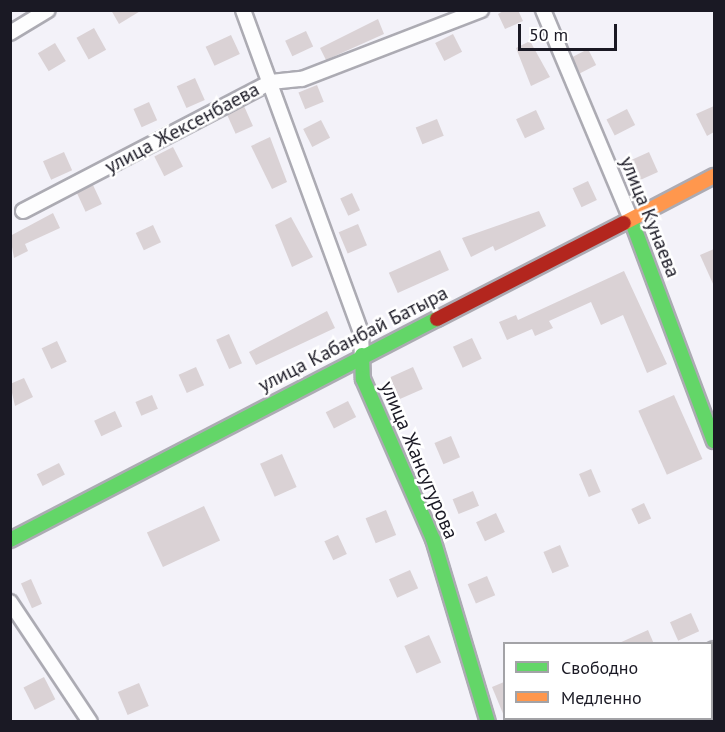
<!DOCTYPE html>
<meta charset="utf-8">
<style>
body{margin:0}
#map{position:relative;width:725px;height:732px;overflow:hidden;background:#f3f2f9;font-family:"PT Sans",sans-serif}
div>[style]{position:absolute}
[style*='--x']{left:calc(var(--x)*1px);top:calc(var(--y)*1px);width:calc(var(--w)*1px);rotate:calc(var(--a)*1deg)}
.building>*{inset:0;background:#dad2d5;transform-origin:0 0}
.roads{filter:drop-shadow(2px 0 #acabb3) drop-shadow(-2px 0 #acabb3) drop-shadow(0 2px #acabb3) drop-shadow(0 -2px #acabb3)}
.street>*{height:14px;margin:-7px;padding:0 7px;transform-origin:7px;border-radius:7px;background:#fdfdfe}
.fast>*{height:14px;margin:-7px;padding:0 7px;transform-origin:7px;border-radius:7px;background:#63d668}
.slow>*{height:14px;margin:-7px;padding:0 7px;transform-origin:7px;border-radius:7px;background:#ff974d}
.jam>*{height:14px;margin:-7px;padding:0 7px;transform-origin:7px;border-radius:7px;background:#b3261e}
span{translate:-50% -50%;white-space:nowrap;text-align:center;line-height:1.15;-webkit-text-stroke:5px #fff;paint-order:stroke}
.street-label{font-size:20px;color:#1a1924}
.frame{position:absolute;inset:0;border:12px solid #1a1924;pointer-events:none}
.legend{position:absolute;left:503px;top:642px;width:210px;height:78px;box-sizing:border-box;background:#fff;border:2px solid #a3a3a7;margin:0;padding:8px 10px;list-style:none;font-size:18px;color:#1a1924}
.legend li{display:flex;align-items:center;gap:12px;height:30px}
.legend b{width:30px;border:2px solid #a3a3a7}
.scale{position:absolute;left:518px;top:24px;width:99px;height:27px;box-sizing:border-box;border:3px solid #1a1924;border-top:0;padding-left:8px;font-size:18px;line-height:21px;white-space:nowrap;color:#1a1924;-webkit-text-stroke:4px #fff;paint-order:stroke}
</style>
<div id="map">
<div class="building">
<i style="clip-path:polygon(111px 10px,142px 10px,119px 24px)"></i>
<i style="clip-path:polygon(505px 10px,518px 10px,523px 21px,505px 29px,498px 14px)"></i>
<i style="clip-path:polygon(378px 19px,384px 34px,326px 60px,320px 48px)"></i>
<i style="left:94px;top:28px;width:25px;height:20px;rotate:61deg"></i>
<i style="left:306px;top:31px;width:17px;height:23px;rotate:65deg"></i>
<i style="left:453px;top:34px;width:20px;height:20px;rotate:63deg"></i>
<i style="left:231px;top:35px;width:21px;height:28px;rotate:65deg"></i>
<i style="clip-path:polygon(530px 41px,550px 77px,531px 86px,516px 48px)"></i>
<i style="left:55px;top:43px;width:21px;height:20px;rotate:59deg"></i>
<i style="left:588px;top:49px;width:18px;height:18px;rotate:63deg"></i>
<i style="left:195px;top:78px;width:24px;height:20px;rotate:66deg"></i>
<i style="left:317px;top:85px;width:18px;height:20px;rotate:68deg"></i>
<i style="left:149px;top:102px;width:20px;height:17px;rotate:66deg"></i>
<i style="left:244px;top:106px;width:22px;height:19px;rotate:66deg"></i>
<i style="clip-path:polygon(714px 106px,714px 132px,707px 136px,696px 114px)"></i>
<i style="left:627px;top:109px;width:18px;height:23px;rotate:63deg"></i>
<i style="left:536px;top:110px;width:21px;height:22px;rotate:65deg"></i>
<i style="left:437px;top:119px;width:18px;height:23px;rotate:68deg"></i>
<i style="left:321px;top:120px;width:20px;height:20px;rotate:63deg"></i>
<i style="clip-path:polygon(270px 137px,287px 182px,272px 189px,251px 146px)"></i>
<i style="left:173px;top:147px;width:22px;height:21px;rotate:63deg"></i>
<i style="left:64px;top:152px;width:20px;height:23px;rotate:66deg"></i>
<i style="left:649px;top:152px;width:22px;height:20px;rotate:66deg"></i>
<i style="left:588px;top:181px;width:21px;height:17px;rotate:65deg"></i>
<i style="left:93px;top:185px;width:21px;height:18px;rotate:65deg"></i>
<i style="left:352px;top:193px;width:19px;height:13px;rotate:65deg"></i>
<i style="clip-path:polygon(539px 211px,546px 226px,495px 251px,493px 246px,471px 257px,462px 238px)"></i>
<i style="clip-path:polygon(53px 213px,60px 228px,25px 244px,28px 251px,14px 258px,10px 236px)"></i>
<i style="clip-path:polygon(291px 217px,313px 257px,292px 267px,275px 225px)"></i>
<i style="left:358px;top:224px;width:23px;height:21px;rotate:67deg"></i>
<i style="left:153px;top:225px;width:19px;height:19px;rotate:65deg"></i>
<i style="clip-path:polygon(714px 249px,714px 286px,700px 255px)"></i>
<i style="left:440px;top:250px;width:22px;height:56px;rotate:66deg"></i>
<i style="clip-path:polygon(624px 271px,667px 364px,647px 373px,623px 315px,601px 325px,591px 302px,549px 321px,553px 328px,535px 336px,532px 329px,507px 340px,499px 322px,516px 315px,518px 320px)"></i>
<i style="clip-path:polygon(327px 311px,335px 328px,256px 365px,249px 352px)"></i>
<i style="left:229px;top:334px;width:32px;height:14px;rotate:66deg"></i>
<i style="left:472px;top:338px;width:23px;height:21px;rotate:65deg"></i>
<i style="left:57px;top:341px;width:23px;height:17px;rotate:65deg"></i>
<i style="left:196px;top:367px;width:20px;height:19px;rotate:66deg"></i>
<i style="left:413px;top:367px;width:24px;height:25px;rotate:66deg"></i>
<i style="clip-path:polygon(24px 378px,33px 397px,15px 406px,10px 384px)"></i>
<i style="left:152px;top:395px;width:15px;height:18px;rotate:67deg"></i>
<i style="left:674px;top:395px;width:70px;height:39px;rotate:66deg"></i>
<i style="left:348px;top:401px;width:18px;height:25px;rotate:63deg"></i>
<i style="left:115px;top:411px;width:17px;height:23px;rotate:65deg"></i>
<i style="left:451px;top:436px;width:23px;height:18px;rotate:67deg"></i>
<i style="left:282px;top:454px;width:36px;height:24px;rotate:66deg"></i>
<i style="left:59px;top:463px;width:13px;height:25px;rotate:63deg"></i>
<i style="left:591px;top:469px;width:25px;height:13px;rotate:67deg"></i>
<i style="left:473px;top:491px;width:16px;height:22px;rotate:68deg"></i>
<i style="left:644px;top:503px;width:17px;height:14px;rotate:65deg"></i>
<i style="left:204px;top:506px;width:38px;height:63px;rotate:65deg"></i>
<i style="left:386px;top:510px;width:27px;height:22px;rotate:68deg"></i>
<i style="left:496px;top:513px;width:21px;height:22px;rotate:65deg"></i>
<i style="left:338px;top:535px;width:21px;height:15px;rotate:65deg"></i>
<i style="left:560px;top:545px;width:23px;height:18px;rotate:67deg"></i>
<i style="left:410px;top:570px;width:20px;height:23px;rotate:66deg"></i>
<i style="left:487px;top:576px;width:21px;height:21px;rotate:67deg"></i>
<i style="left:31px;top:579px;width:27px;height:11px;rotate:66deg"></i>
<i style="left:691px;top:613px;width:20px;height:23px;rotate:66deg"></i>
<i style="clip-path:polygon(648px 630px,654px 644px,617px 644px)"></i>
<i style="left:429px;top:635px;width:30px;height:27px;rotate:66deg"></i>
<i style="left:44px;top:677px;width:25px;height:23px;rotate:63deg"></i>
<i style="clip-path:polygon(504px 682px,504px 716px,492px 687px)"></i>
<i style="left:139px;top:683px;width:25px;height:23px;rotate:67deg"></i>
</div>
<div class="roads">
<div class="street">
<i style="--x:243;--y:10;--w:343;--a:69.9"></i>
<i style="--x:361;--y:332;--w:23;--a:88"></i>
<i style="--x:543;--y:10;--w:230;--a:67.2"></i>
<i style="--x:10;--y:33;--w:44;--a:-31.2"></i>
<i style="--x:23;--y:211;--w:280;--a:-27.5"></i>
<i style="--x:271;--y:82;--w:31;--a:-6"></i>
<i style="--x:302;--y:79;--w:192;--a:-21.1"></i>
<i style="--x:10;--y:602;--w:144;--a:56.3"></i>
<i style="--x:712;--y:650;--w:2;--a:-27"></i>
<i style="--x:561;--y:722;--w:7;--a:-34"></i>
</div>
<div class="fast">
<i style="--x:632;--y:222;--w:234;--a:69.5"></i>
<i style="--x:362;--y:355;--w:24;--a:88"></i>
<i style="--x:363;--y:379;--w:175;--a:66.4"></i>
<i style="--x:433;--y:539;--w:191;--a:73.3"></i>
<i style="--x:10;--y:540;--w:481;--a:-27.4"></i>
</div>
<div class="slow">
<i style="--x:624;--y:223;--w:102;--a:-27.6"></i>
</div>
<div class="jam">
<i style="--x:437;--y:319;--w:210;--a:-27.2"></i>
</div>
</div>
<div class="street-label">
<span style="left:182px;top:128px;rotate:-28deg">улица Жексенбаева</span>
<span style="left:650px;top:217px;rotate:68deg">улица Кунаева</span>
<span style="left:353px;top:339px;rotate:-27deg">улица Кабанбай Батыра</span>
<span style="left:419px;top:460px;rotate:67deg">улица Жансугурова</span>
</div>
<div class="frame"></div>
<ul class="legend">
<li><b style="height:8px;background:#63d668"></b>Свободно</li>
<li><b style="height:8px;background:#ff974d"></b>Медленно</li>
</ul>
<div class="scale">50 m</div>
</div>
